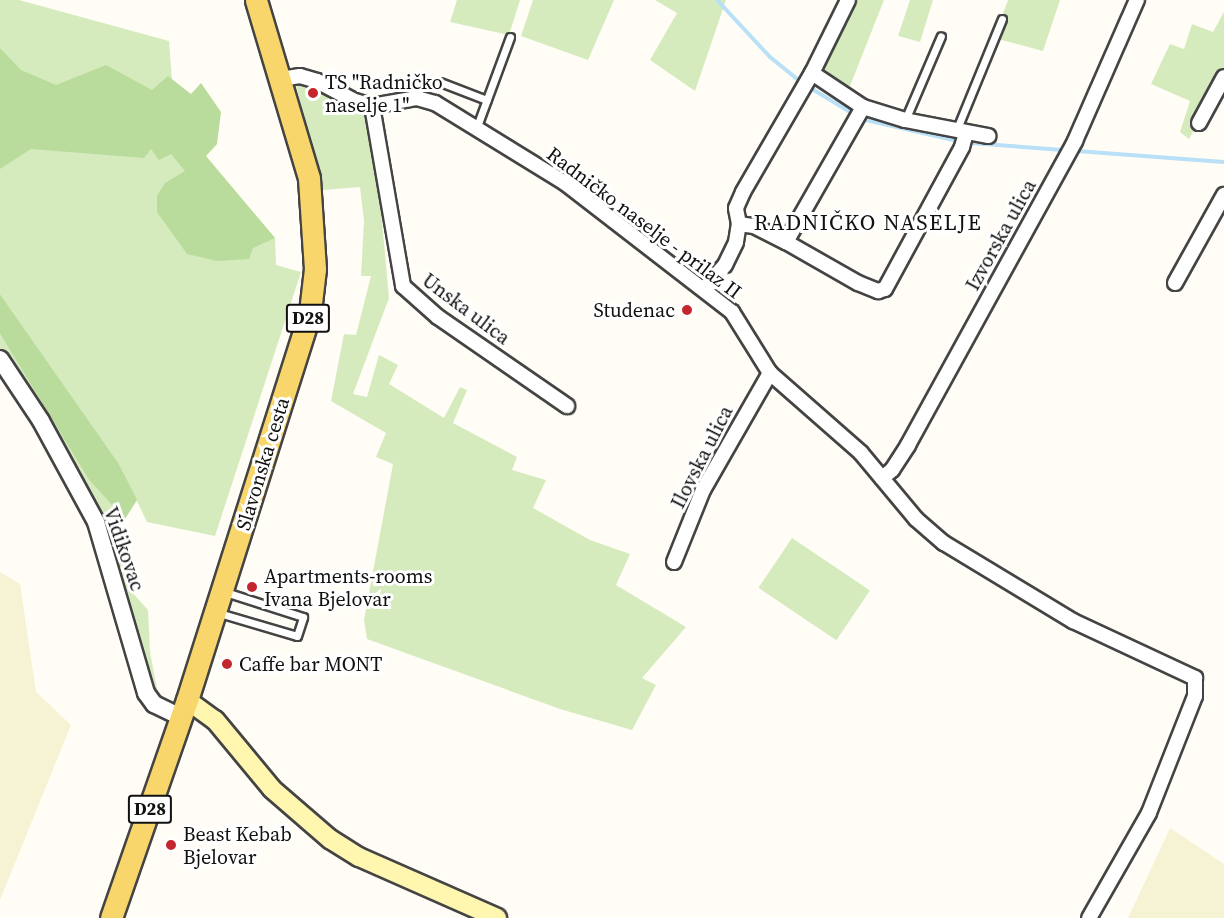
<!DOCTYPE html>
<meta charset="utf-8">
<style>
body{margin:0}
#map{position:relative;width:1224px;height:918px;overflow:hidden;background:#fffdf5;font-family:"Source Serif 4",serif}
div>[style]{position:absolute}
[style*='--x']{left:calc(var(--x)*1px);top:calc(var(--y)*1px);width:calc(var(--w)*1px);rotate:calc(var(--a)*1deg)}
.farmland>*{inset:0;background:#f6f3d4}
.green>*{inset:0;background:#d5ebbd;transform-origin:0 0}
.forest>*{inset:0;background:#b9dc9c}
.stream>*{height:4px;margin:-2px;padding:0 2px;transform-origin:2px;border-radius:2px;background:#b9e0f7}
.roads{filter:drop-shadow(2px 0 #444) drop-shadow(-2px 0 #444) drop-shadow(0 2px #444) drop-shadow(0 -2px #444)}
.service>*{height:7px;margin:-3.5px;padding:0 3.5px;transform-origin:3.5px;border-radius:3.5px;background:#fff}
.minor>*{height:14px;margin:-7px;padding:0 7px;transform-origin:7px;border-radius:7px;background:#fff}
.tertiary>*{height:16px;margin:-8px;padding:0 8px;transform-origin:8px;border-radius:8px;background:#fff}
.secondary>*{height:18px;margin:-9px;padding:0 9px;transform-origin:9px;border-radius:9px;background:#fff6b0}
.primary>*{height:21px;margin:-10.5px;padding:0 10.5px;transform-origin:10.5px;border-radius:10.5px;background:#f9d66b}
.dots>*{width:16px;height:16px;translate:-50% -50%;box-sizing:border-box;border:3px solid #fff;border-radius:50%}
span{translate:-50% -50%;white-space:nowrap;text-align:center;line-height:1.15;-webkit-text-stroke:6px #fff;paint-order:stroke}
.shield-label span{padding:2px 4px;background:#fff;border:2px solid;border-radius:4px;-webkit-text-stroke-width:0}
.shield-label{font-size:18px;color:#111;font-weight:700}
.poi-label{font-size:20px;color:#111}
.left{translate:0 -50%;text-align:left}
.right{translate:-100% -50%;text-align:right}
.street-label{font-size:20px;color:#111}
.quarter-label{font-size:22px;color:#111;letter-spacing:1.5px}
</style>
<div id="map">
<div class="farmland">
<i style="clip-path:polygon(0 572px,20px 584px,36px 692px,71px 725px,0 900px)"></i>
<i style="clip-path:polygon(1170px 828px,1224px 864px,1224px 918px,1128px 918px)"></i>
</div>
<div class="green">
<i style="clip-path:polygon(0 0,19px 0,169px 41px,175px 121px,275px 238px,276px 265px,301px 272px,215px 536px,147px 522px,119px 464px,0 294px)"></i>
<i style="clip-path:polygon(457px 0,520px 0,509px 35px,450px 22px)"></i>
<i style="clip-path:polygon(533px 0,614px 0,588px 60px,521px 36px)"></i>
<i style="clip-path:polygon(655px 0,726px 0,695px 91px,650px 60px,677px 13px)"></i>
<i style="clip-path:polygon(848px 0,884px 0,846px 96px,812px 73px)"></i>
<i style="clip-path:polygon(910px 0,933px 0,920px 42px,898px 36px)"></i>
<i style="clip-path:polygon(1008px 0,1060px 0,1043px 51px,994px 38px)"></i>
<i style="clip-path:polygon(1224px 12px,1224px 77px,1189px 139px,1180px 132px,1190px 101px,1151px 84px,1170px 44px,1184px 49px,1192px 24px,1213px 32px)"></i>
<i style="clip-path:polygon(306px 84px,365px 115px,379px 189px,389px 298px,353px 394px,367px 397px,379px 355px,398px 365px,389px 384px,444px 418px,460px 387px,467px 390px,453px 423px,517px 457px,512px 470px,546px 480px,533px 508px,590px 540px,630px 554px,616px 585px,686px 627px,642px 678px,656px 685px,632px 730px,560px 709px,367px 639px,364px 620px,393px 464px,376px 457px,386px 433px,331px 401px,344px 334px,356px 335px,371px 276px,361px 276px,364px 221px,360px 187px,323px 190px,296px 85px)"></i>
<i style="clip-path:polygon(0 334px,89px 480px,121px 514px,117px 539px,130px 590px,148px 610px,150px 652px,158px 694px,154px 704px,96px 522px,0 359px)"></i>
<i style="left:792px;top:538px;width:94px;height:60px;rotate:34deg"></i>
</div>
<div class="forest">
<i style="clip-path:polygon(0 48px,21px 70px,56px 85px,106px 65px,152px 90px,168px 76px,191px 94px,201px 83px,221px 112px,217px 144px,206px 156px,275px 238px,253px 248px,249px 259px,217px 261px,187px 254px,157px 212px,157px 196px,165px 183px,185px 171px,171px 154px,159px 160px,151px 149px,144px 158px,31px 149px,0 169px)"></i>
<i style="clip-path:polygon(0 294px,119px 464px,137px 500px,125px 519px,89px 480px,0 334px)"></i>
</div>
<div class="stream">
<i style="--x:717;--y:0;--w:78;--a:47.1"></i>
<i style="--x:770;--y:57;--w:36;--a:39"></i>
<i style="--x:812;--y:89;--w:47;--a:31"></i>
<i style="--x:866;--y:120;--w:94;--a:12.9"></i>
<i style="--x:971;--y:143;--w:92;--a:4.4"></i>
<i style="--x:1077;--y:151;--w:147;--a:4.3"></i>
</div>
<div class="roads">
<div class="service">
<i style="--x:440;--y:82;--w:50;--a:21"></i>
<i style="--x:905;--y:120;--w:91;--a:-66.8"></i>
<i style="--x:476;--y:129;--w:98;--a:-69.7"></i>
<i style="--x:956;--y:131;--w:121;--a:-67.7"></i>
<i style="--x:219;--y:613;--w:81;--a:16.4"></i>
<i style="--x:297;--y:636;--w:20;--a:-72"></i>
<i style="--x:303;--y:617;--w:82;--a:-162.2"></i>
</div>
<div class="minor">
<i style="--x:812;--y:73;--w:61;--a:33.7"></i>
<i style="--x:863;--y:107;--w:44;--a:17.2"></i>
<i style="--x:905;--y:120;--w:85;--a:10.9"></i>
<i style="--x:281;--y:79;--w:19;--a:-9"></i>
<i style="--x:300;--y:76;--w:18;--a:16"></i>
<i style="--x:317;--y:81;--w:40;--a:28"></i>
<i style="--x:352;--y:100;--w:21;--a:17"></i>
<i style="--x:372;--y:106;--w:46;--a:-10.1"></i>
<i style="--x:417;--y:98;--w:19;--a:16"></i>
<i style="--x:435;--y:103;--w:153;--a:31.6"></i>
<i style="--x:565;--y:183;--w:211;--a:37.7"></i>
<i style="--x:732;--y:312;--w:72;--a:58.1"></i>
<i style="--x:770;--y:373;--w:121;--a:41.3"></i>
<i style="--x:861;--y:453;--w:86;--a:50.2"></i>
<i style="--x:916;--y:519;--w:37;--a:41"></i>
<i style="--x:944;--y:543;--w:151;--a:31.2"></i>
<i style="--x:1073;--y:621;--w:135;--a:25"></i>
<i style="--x:1195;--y:678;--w:18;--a:90"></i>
<i style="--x:1195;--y:696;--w:126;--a:111.5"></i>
<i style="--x:1149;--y:813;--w:121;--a:119.7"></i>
<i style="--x:372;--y:106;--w:183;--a:80.2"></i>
<i style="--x:403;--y:286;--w:47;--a:41.5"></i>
<i style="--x:438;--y:317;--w:157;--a:34.6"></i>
<i style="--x:1199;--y:123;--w:52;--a:-61.5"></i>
<i style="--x:739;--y:224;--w:15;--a:8"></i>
<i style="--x:754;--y:226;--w:36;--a:27"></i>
<i style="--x:786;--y:242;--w:83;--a:29.7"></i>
<i style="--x:858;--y:283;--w:22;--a:22"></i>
<i style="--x:878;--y:291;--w:7;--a:-16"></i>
<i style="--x:885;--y:289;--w:162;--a:-61.5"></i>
<i style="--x:962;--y:147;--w:15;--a:-74"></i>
<i style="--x:786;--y:242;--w:155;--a:-60.3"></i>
<i style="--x:1175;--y:283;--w:101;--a:-60.9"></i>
<i style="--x:705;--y:288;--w:30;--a:-49"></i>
<i style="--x:725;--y:265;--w:25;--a:-64"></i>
<i style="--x:736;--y:242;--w:18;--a:-81"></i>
<i style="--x:739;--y:224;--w:16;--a:-101"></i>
<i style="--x:736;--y:208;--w:17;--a:-66"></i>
<i style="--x:743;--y:192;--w:138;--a:-59.9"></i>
<i style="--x:812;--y:73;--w:81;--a:-63.7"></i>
<i style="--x:882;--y:478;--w:13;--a:-39"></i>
<i style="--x:892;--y:470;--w:30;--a:-57"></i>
<i style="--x:908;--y:445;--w:347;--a:-61.2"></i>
<i style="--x:1075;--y:141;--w:154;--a:-66.3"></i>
<i style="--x:674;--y:562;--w:78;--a:-68.1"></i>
<i style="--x:703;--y:490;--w:135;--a:-60.2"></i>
</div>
<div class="tertiary">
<i style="--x:0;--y:359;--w:74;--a:56.5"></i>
<i style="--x:41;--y:421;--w:115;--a:61.4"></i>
<i style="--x:96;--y:522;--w:178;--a:73.7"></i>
<i style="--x:146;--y:693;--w:14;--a:54"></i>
<i style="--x:154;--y:704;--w:30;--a:26"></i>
</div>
<div class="secondary">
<i style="--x:187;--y:700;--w:34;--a:36"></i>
<i style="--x:215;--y:720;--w:89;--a:50.4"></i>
<i style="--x:272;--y:789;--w:77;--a:40.8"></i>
<i style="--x:330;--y:839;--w:34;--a:32"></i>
<i style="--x:359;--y:857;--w:151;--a:23.8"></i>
</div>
<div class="primary">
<i style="--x:111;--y:918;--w:231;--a:-70.8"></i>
<i style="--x:187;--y:700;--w:407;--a:-72.4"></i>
<i style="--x:310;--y:312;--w:43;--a:-83.4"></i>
<i style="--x:315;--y:269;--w:91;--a:-93.8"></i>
<i style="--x:309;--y:178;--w:186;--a:-106.6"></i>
</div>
</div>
<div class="dots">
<i style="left:313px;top:93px;background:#c4262e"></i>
<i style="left:687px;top:310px;background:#c4262e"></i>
<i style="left:252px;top:587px;background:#c4262e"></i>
<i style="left:227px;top:664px;background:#c4262e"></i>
<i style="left:171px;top:845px;background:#c4262e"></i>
</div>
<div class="shield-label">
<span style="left:308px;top:318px">D28</span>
<span style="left:150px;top:809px">D28</span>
</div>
<div class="poi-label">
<span class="left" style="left:325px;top:94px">TS "Radničko<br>naselje 1"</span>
<span class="right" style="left:675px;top:310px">Studenac</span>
<span class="left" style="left:264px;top:588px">Apartments-rooms<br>Ivana Bjelovar</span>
<span class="left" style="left:239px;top:664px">Caffe bar MONT</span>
<span class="left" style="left:183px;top:846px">Beast Kebab<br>Bjelovar</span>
</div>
<div class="street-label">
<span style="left:644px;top:223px;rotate:37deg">Radničko naselje - prilaz II</span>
<span style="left:1001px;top:235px;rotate:-61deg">Izvorska ulica</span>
<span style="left:466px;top:309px;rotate:37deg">Unska ulica</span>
<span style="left:702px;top:457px;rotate:-63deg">Ilovska ulica</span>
<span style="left:263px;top:464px;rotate:-73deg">Slavonska cesta</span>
<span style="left:124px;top:549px;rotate:71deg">Vidikovac</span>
</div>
<div class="quarter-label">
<span style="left:868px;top:223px">RADNIČKO NASELJE</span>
</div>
</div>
